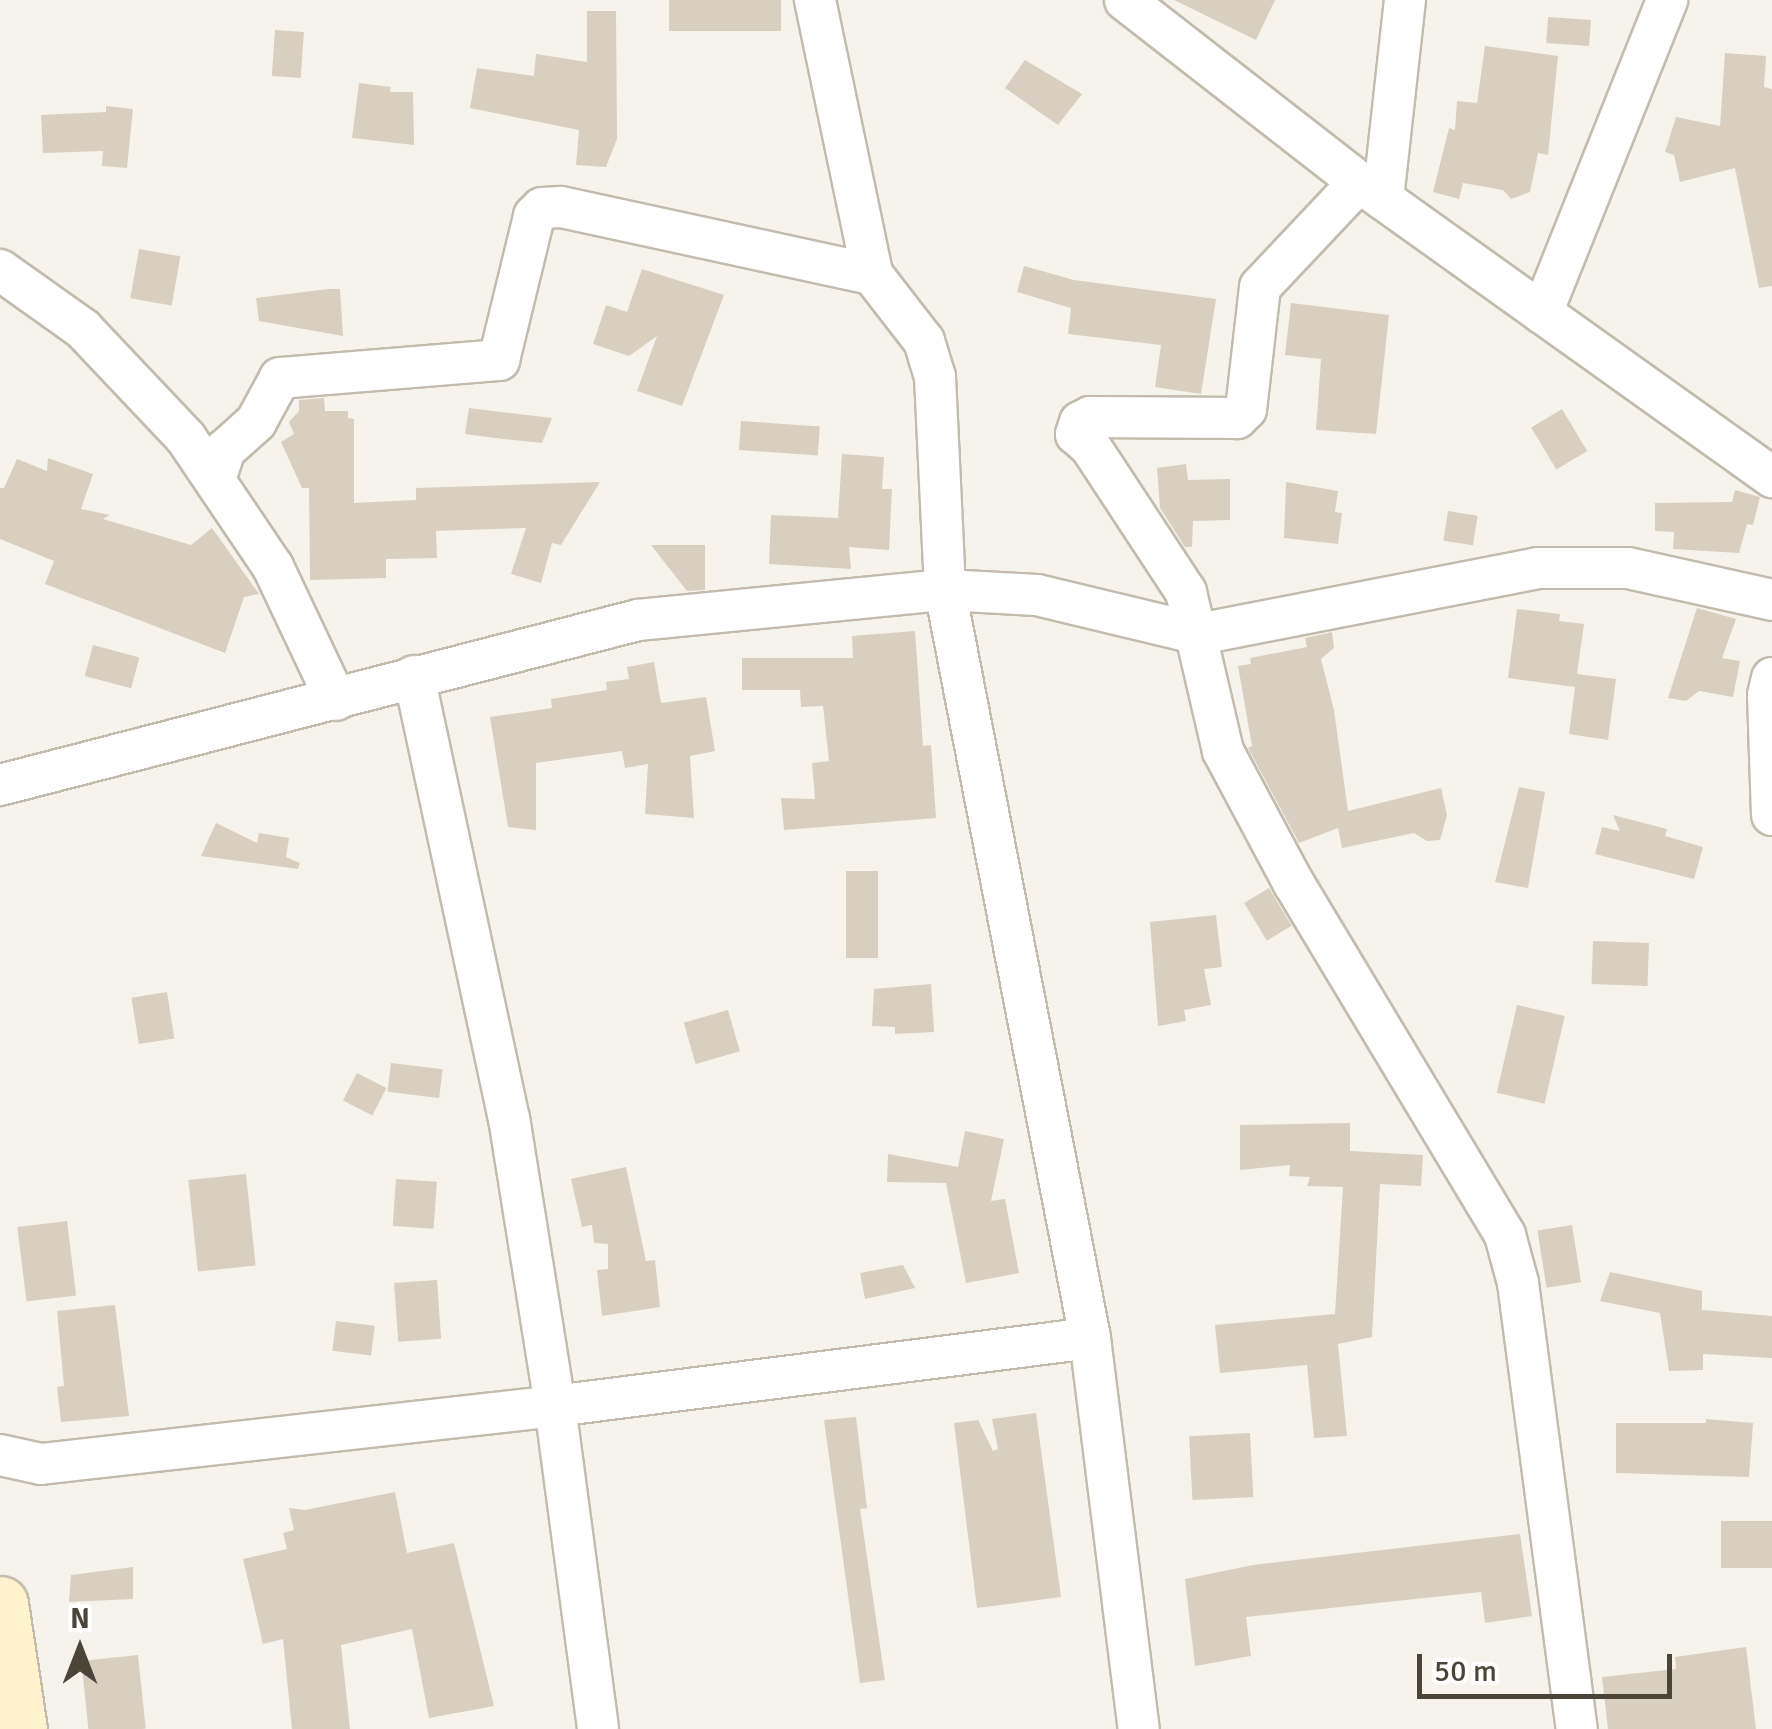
<!DOCTYPE html>
<style>
body{margin:0}
#map{position:relative;width:1772px;height:1729px;overflow:hidden;background:#f6f3ec;font-family:Signika,sans-serif}
div>[style]{position:absolute}
[style*='--x']{left:calc(var(--x)*1px);top:calc(var(--y)*1px);width:calc(var(--w)*1px);rotate:calc(var(--a)*1deg)}
.building>*{inset:0;background:#d8cfc1;transform-origin:0 0}
.roads{filter:drop-shadow(2px 0 #c2bbae) drop-shadow(-2px 0 #c2bbae) drop-shadow(0 2px #c2bbae) drop-shadow(0 -2px #c2bbae)}
.street>*{height:40px;margin:-20px;padding:0 20px;transform-origin:20px;border-radius:20px;background:#fff}
.secondary>*{height:55px;margin:-27.5px;padding:0 27.5px;transform-origin:27.5px;border-radius:27.5px;background:#fff3cd}
span{translate:-50% -50%;white-space:nowrap;text-align:center;line-height:1.15;-webkit-text-stroke:9px #fff;paint-order:stroke}
.north{position:absolute;left:30px;top:1599px;width:100px;height:100px;-webkit-text-stroke:8px #fff;paint-order:stroke;rotate:0deg;font-size:28px;font-weight:700;line-height:40px;text-align:center;color:#4b4439}
.north::after{content:'';display:block;margin:auto;width:35px;height:45px;background:#4b4439;clip-path:polygon(50% 0,100% 100%,50% 72%,0 100%)}
.scale{position:absolute;left:1417px;top:1654px;width:255px;height:45px;box-sizing:border-box;border:5px solid #4b4439;border-top:0;padding-left:12px;font-size:30px;line-height:35px;white-space:nowrap;color:#4b4439;-webkit-text-stroke:8px #fff;paint-order:stroke}
</style>
<div id="map">
<div class="building">
<i style="left:669px;top:0;width:112px;height:31px"></i>
<i style="clip-path:polygon(1174px 0,1275px 0,1256px 40px)"></i>
<i style="clip-path:polygon(587px 11px,616px 11px,617px 139px,606px 167px,576px 165px,579px 130px,470px 108px,477px 68px,534px 76px,536px 54px,587px 62px)"></i>
<i style="left:1548px;top:17px;width:43px;height:26px;rotate:4deg"></i>
<i style="left:275px;top:30px;width:29px;height:46px;rotate:4deg"></i>
<i style="clip-path:polygon(1485px 46px,1558px 56px,1548px 155px,1538px 153px,1530px 192px,1511px 199px,1503px 190px,1463px 183px,1459px 199px,1433px 192px,1449px 128px,1455px 130px,1457px 101px,1477px 103px)"></i>
<i style="clip-path:polygon(1725px 53px,1766px 56px,1764px 87px,1772px 89px,1772px 286px,1759px 288px,1735px 168px,1680px 182px,1674px 155px,1665px 152px,1676px 117px,1720px 126px)"></i>
<i style="clip-path:polygon(1025px 60px,1082px 94px,1058px 125px,1005px 88px)"></i>
<i style="clip-path:polygon(359px 83px,391px 87px,390px 92px,413px 92px,414px 145px,352px 138px)"></i>
<i style="clip-path:polygon(106px 106px,133px 109px,127px 168px,102px 166px,103px 151px,43px 153px,41px 115px,106px 112px)"></i>
<i style="left:139px;top:249px;width:42px;height:50px;rotate:10deg"></i>
<i style="clip-path:polygon(1024px 266px,1074px 280px,1216px 299px,1201px 394px,1155px 387px,1161px 345px,1068px 334px,1071px 308px,1017px 292px)"></i>
<i style="clip-path:polygon(642px 269px,724px 295px,682px 406px,637px 391px,657px 336px,629px 356px,593px 344px,606px 305px,627px 312px)"></i>
<i style="clip-path:polygon(328px 289px,340px 289px,343px 336px,259px 321px,256px 298px)"></i>
<i style="clip-path:polygon(1291px 303px,1389px 315px,1376px 434px,1316px 430px,1321px 359px,1285px 355px)"></i>
<i style="clip-path:polygon(324px 398px,325px 411px,348px 411px,348px 418px,354px 419px,354px 503px,416px 500px,416px 488px,600px 482px,561px 545px,552px 543px,541px 583px,511px 574px,526px 528px,436px 531px,437px 558px,386px 559px,386px 578px,310px 580px,309px 488px,302px 488px,281px 442px,294px 434px,289px 422px,299px 411px,299px 400px)"></i>
<i style="clip-path:polygon(469px 408px,501px 412px,552px 418px,542px 443px,503px 439px,465px 434px)"></i>
<i style="left:1562px;top:409px;width:49px;height:36px;rotate:59deg"></i>
<i style="left:741px;top:421px;width:79px;height:29px;rotate:4deg"></i>
<i style="clip-path:polygon(842px 454px,884px 457px,882px 489px,892px 489px,889px 550px,849px 547px,851px 569px,769px 564px,771px 515px,838px 518px)"></i>
<i style="clip-path:polygon(48px 458px,93px 474px,81px 509px,110px 515px,103px 519px,191px 545px,212px 528px,259px 594px,244px 597px,225px 653px,45px 584px,54px 561px,0 539px,0 488px,4px 488px,17px 459px,47px 471px)"></i>
<i style="clip-path:polygon(1186px 464px,1188px 480px,1230px 479px,1230px 520px,1193px 521px,1192px 547px,1185px 547px,1160px 508px,1157px 468px)"></i>
<i style="clip-path:polygon(1286px 482px,1338px 491px,1335px 512px,1342px 513px,1338px 544px,1284px 538px)"></i>
<i style="clip-path:polygon(1735px 490px,1760px 497px,1753px 525px,1747px 524px,1739px 553px,1673px 549px,1674px 532px,1655px 531px,1655px 503px,1732px 502px)"></i>
<i style="left:1448px;top:511px;width:30px;height:30px;rotate:9deg"></i>
<i style="clip-path:polygon(651px 545px,705px 545px,705px 590px,687px 591px)"></i>
<i style="clip-path:polygon(1697px 608px,1736px 619px,1722px 658px,1740px 661px,1733px 697px,1699px 691px,1686px 701px,1668px 698px)"></i>
<i style="clip-path:polygon(1517px 609px,1560px 614px,1559px 621px,1584px 624px,1577px 674px,1616px 679px,1608px 740px,1569px 734px,1575px 687px,1508px 678px)"></i>
<i style="clip-path:polygon(915px 631px,923px 746px,931px 745px,936px 818px,784px 830px,781px 798px,815px 799px,812px 763px,829px 761px,823px 706px,801px 707px,800px 690px,742px 690px,742px 658px,853px 658px,852px 636px)"></i>
<i style="clip-path:polygon(1332px 632px,1334px 648px,1321px 659px,1334px 710px,1348px 811px,1441px 788px,1447px 815px,1440px 840px,1427px 841px,1414px 833px,1342px 848px,1338px 828px,1299px 843px,1248px 748px,1252px 746px,1238px 666px,1251px 664px,1250px 658px,1307px 647px,1305px 638px)"></i>
<i style="left:93px;top:645px;width:48px;height:32px;rotate:15deg"></i>
<i style="clip-path:polygon(654px 662px,661px 703px,706px 697px,715px 751px,690px 756px,694px 818px,645px 814px,648px 764px,625px 768px,622px 751px,536px 763px,536px 830px,508px 827px,490px 717px,552px 708px,551px 699px,607px 690px,606px 682px,629px 679px,627px 667px)"></i>
<i style="clip-path:polygon(1519px 787px,1545px 792px,1528px 888px,1495px 882px)"></i>
<i style="clip-path:polygon(1613px 815px,1667px 829px,1665px 836px,1703px 847px,1694px 879px,1595px 854px,1602px 827px,1620px 831px)"></i>
<i style="clip-path:polygon(216px 823px,257px 843px,259px 833px,289px 838px,286px 857px,300px 863px,298px 869px,201px 856px)"></i>
<i style="left:846px;top:871px;width:32px;height:87px"></i>
<i style="left:1269px;top:888px;width:44px;height:29px;rotate:59deg"></i>
<i style="clip-path:polygon(1216px 915px,1222px 967px,1204px 969px,1211px 1005px,1184px 1010px,1186px 1021px,1158px 1026px,1150px 922px)"></i>
<i style="left:1593px;top:941px;width:56px;height:43px;rotate:2deg"></i>
<i style="clip-path:polygon(931px 984px,934px 1032px,895px 1034px,895px 1027px,872px 1026px,874px 989px)"></i>
<i style="left:167px;top:992px;width:47px;height:36px;rotate:81deg"></i>
<i style="left:1517px;top:1005px;width:49px;height:90px;rotate:13deg"></i>
<i style="left:728px;top:1010px;width:43px;height:46px;rotate:74deg"></i>
<i style="left:391px;top:1063px;width:52px;height:29px;rotate:7deg"></i>
<i style="left:357px;top:1073px;width:33px;height:31px;rotate:27deg"></i>
<i style="clip-path:polygon(1350px 1123px,1350px 1151px,1423px 1155px,1421px 1186px,1380px 1184px,1372px 1337px,1338px 1344px,1347px 1436px,1314px 1438px,1307px 1365px,1220px 1373px,1215px 1325px,1335px 1314px,1343px 1187px,1307px 1186px,1310px 1177px,1289px 1176px,1290px 1165px,1240px 1170px,1240px 1125px)"></i>
<i style="clip-path:polygon(965px 1131px,1004px 1139px,991px 1201px,1005px 1199px,1019px 1273px,966px 1283px,946px 1183px,887px 1182px,888px 1154px,958px 1167px)"></i>
<i style="clip-path:polygon(626px 1167px,646px 1261px,655px 1260px,660px 1307px,602px 1316px,597px 1270px,608px 1269px,608px 1244px,594px 1243px,592px 1225px,582px 1227px,571px 1179px)"></i>
<i style="left:246px;top:1174px;width:92px;height:58px;rotate:84deg"></i>
<i style="left:396px;top:1179px;width:41px;height:47px;rotate:4deg"></i>
<i style="left:67px;top:1221px;width:75px;height:50px;rotate:83deg"></i>
<i style="left:1572px;top:1225px;width:58px;height:35px;rotate:81deg"></i>
<i style="clip-path:polygon(903px 1265px,915px 1288px,865px 1299px,860px 1273px)"></i>
<i style="clip-path:polygon(1610px 1272px,1702px 1291px,1702px 1310px,1772px 1316px,1772px 1358px,1703px 1354px,1703px 1370px,1669px 1371px,1660px 1313px,1600px 1301px)"></i>
<i style="left:437px;top:1280px;width:59px;height:43px;rotate:86deg"></i>
<i style="clip-path:polygon(115px 1305px,129px 1416px,61px 1422px,57px 1387px,64px 1386px,57px 1311px)"></i>
<i style="left:336px;top:1321px;width:39px;height:30px;rotate:7deg"></i>
<i style="clip-path:polygon(1036px 1413px,1061px 1597px,977px 1608px,954px 1423px,978px 1420px,993px 1451px,998px 1449px,992px 1419px)"></i>
<i style="clip-path:polygon(856px 1417px,867px 1508px,860px 1509px,885px 1680px,860px 1683px,824px 1420px)"></i>
<i style="clip-path:polygon(1706px 1419px,1753px 1423px,1749px 1477px,1616px 1473px,1616px 1423px,1706px 1423px)"></i>
<i style="left:1250px;top:1433px;width:64px;height:61px;rotate:87deg"></i>
<i style="clip-path:polygon(395px 1492px,407px 1553px,454px 1543px,494px 1706px,429px 1718px,412px 1629px,341px 1645px,350px 1729px,292px 1729px,283px 1639px,263px 1644px,243px 1559px,287px 1549px,283px 1533px,294px 1530px,289px 1508px,305px 1510px)"></i>
<i style="left:1772px;top:1521px;width:47px;height:51px;rotate:90deg"></i>
<i style="clip-path:polygon(1520px 1534px,1532px 1616px,1485px 1623px,1481px 1592px,1246px 1617px,1251px 1656px,1195px 1666px,1185px 1579px,1253px 1565px)"></i>
<i style="clip-path:polygon(133px 1567px,133px 1599px,69px 1602px,71px 1575px)"></i>
<i style="clip-path:polygon(1746px 1647px,1756px 1729px,1608px 1729px,1602px 1677px,1676px 1669px,1675px 1657px)"></i>
<i style="left:138px;top:1655px;width:74px;height:57px;rotate:84deg"></i>
</div>
<div class="roads">
<div class="street">
<i style="--x:815;--y:0;--w:280;--a:78.2"></i>
<i style="--x:872;--y:274;--w:85;--a:52.2"></i>
<i style="--x:924;--y:341;--w:38;--a:73"></i>
<i style="--x:935;--y:377;--w:213;--a:87.3"></i>
<i style="--x:945;--y:590;--w:762;--a:79.03"></i>
<i style="--x:1125;--y:0;--w:296;--a:37.9"></i>
<i style="--x:1359;--y:182;--w:508;--a:35.54"></i>
<i style="--x:1359;--y:182;--w:144;--a:133.3"></i>
<i style="--x:1260;--y:287;--w:123;--a:96.5"></i>
<i style="--x:1246;--y:409;--w:13;--a:135"></i>
<i style="--x:1237;--y:418;--w:147;--a:-179.6"></i>
<i style="--x:1090;--y:417;--w:11;--a:153"></i>
<i style="--x:1080;--y:422;--w:13;--a:108"></i>
<i style="--x:1076;--y:434;--w:18;--a:41"></i>
<i style="--x:1090;--y:446;--w:175;--a:56.7"></i>
<i style="--x:1186;--y:592;--w:163;--a:76.9"></i>
<i style="--x:1223;--y:751;--w:149;--a:61.9"></i>
<i style="--x:1293;--y:882;--w:412;--a:59"></i>
<i style="--x:1505;--y:1235;--w:50;--a:74.8"></i>
<i style="--x:1518;--y:1283;--w:450;--a:82.5"></i>
<i style="--x:1383;--y:199;--w:200;--a:-83.7"></i>
<i style="--x:0;--y:270;--w:102;--a:35.4"></i>
<i style="--x:83;--y:329;--w:150;--a:46.6"></i>
<i style="--x:186;--y:438;--w:156;--a:56"></i>
<i style="--x:273;--y:567;--w:147;--a:64.7"></i>
<i style="--x:1542;--y:313;--w:337;--a:-68.2"></i>
<i style="--x:215;--y:480;--w:32;--a:-72"></i>
<i style="--x:225;--y:450;--w:42;--a:-42.1"></i>
<i style="--x:256;--y:422;--w:50;--a:-61.4"></i>
<i style="--x:280;--y:378;--w:220;--a:-4.7"></i>
<i style="--x:499;--y:360;--w:148;--a:-76.3"></i>
<i style="--x:534;--y:216;--w:11;--a:-45"></i>
<i style="--x:542;--y:208;--w:19;--a:-3"></i>
<i style="--x:561;--y:207;--w:318;--a:12.2"></i>
<i style="--x:414;--y:676;--w:452;--a:77.9"></i>
<i style="--x:509;--y:1118;--w:292;--a:80.9"></i>
<i style="--x:555;--y:1406;--w:326;--a:82.4"></i>
<i style="--x:1772;--y:678;--w:17;--a:103"></i>
<i style="--x:1768;--y:695;--w:120;--a:88.1"></i>
<i style="--x:0;--y:785;--w:659;--a:-14.5"></i>
<i style="--x:638;--y:620;--w:308;--a:-5.6"></i>
<i style="--x:945;--y:590;--w:92;--a:3.1"></i>
<i style="--x:1037;--y:595;--w:167;--a:13.5"></i>
<i style="--x:1199;--y:634;--w:344;--a:-11"></i>
<i style="--x:1537;--y:568;--w:91;--a:0"></i>
<i style="--x:1628;--y:568;--w:148;--a:12.5"></i>
<i style="--x:0;--y:1455;--w:42;--a:12.4"></i>
<i style="--x:41;--y:1464;--w:517;--a:-6.44"></i>
<i style="--x:555;--y:1406;--w:539;--a:-7.24"></i>
<i style="--x:1090;--y:1338;--w:394;--a:82.9"></i>
</div>
<div class="secondary">
<i style="--x:0;--y:1604;--w:126;--a:81.4"></i>
</div>
</div>
<div class="north">N</div>
<div class="scale">50 m</div>
</div>
